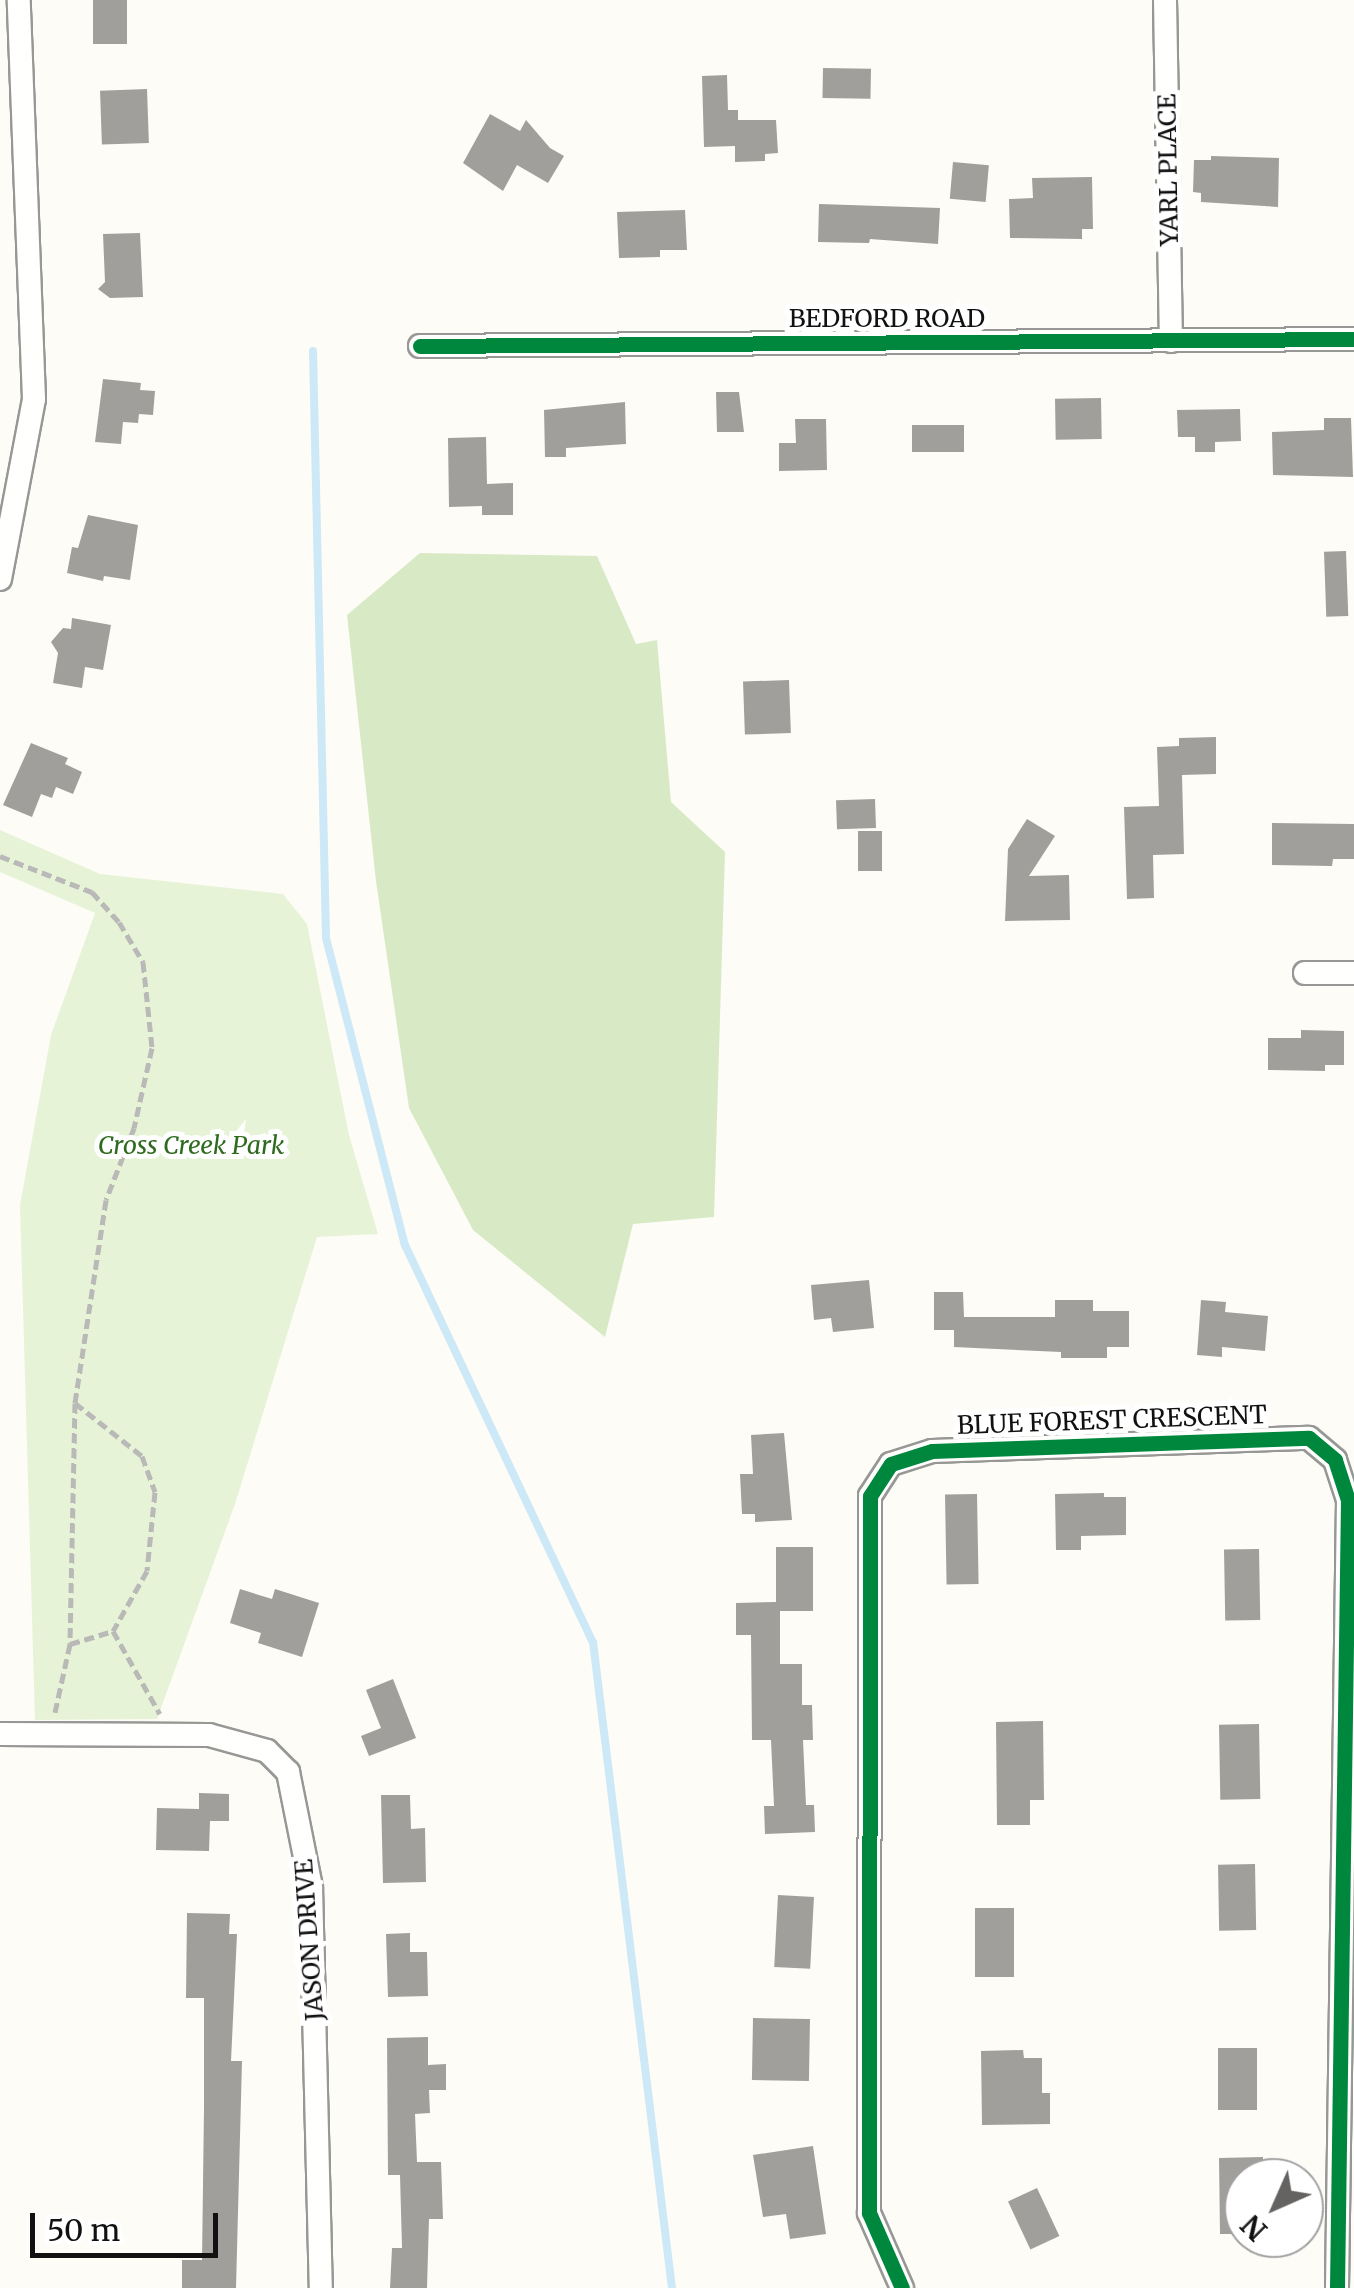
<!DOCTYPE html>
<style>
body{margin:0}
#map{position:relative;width:1354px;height:2288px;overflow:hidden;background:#fdfcf7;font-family:Merriweather,serif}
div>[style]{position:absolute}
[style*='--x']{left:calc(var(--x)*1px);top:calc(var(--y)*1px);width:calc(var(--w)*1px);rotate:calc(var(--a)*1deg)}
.green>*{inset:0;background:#e7f3d7}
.forest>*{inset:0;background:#d8eac5}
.stream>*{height:8px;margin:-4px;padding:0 4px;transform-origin:4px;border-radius:4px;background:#cde8f7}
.building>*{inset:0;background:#a19f9c;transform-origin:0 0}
.path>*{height:5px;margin-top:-2.5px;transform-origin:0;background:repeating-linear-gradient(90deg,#b9b9b8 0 10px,transparent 0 15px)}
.roads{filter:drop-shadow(2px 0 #979795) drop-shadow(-2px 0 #979795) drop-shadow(0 2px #979795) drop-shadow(0 -2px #979795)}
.street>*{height:22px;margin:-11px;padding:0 11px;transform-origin:11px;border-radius:11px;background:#fffffe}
.cycleway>*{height:15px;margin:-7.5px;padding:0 7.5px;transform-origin:7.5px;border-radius:7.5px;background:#00873e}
span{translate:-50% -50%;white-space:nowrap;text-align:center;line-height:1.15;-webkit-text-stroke:10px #fff;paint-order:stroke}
.street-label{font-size:25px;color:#111}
.park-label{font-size:25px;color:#2f6b1f;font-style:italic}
.north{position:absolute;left:1224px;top:2158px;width:100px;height:100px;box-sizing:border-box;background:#fff;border:2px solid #a0a0a0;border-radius:50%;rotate:225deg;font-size:28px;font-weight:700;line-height:40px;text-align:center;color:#111}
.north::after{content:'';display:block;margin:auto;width:35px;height:45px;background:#646362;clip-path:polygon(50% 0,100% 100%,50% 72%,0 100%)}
.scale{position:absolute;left:30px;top:2213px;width:188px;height:45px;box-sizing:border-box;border:5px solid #111;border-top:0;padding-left:12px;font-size:30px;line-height:35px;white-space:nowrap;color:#111;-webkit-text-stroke:8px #fff;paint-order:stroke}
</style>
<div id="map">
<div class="green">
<i style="clip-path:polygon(0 830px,100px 874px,283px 894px,307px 924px,349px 1135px,378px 1234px,317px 1237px,235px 1504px,157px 1719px,35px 1720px,20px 1205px,51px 1035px,95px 913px,0 872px)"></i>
</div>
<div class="forest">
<i style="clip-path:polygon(420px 553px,597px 556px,636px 644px,657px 640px,671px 802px,725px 852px,714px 1217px,633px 1224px,605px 1337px,473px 1230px,409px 1108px,376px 881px,347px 615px)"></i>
</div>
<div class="stream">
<i style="--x:313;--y:351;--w:587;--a:88.73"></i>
<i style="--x:326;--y:938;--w:317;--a:75.6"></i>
<i style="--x:405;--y:1245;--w:439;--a:64.7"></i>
<i style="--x:593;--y:1642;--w:651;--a:83.03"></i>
</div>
<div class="building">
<i style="left:93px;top:0;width:34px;height:44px"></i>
<i style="left:823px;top:68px;width:48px;height:30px;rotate:1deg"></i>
<i style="clip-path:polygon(727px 75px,728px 110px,738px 110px,738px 120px,776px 120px,778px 153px,765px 154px,765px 161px,735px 162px,735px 146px,704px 147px,702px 76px)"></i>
<i style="left:147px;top:89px;width:54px;height:47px;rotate:88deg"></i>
<i style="clip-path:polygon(490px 114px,520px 131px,526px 120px,550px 148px,564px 156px,548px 183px,517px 165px,503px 191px,463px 163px)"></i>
<i style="clip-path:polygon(1211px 156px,1279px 158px,1278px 207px,1201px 202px,1201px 193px,1193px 192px,1194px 160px,1211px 160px)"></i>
<i style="left:953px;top:162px;width:36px;height:37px;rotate:5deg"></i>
<i style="clip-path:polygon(1092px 177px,1093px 229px,1082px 229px,1082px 239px,1010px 238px,1009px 199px,1033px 198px,1032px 178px)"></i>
<i style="clip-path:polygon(819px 204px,940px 208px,938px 244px,870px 239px,869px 243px,818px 242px)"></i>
<i style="clip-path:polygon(685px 210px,687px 250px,660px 250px,660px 257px,619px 258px,617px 212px)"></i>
<i style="clip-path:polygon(140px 233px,143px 297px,110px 298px,98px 289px,105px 282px,103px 234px)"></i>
<i style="clip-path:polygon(103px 379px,141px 383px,140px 390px,155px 391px,153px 415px,139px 414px,138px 423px,123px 422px,121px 444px,95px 442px)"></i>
<i style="clip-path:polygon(716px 392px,739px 392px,744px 432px,717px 432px)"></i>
<i style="left:1101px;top:398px;width:41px;height:46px;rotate:89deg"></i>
<i style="clip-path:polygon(625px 402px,626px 444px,566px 448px,566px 457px,545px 457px,544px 410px)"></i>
<i style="clip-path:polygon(1240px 409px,1241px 441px,1215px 442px,1215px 452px,1195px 452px,1195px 437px,1178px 437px,1177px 410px)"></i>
<i style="clip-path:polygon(1324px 418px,1351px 418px,1353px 477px,1273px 475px,1272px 432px,1324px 430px)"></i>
<i style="clip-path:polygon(795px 419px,826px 419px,827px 470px,779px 471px,779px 443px,796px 443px)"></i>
<i style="left:964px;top:425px;width:27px;height:52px;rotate:90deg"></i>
<i style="clip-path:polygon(486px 437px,487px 484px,513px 483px,513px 515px,482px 515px,482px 506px,449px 507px,448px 438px)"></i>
<i style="clip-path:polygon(88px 515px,138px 525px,130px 580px,104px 576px,103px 581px,67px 573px,72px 547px,78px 548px)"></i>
<i style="left:1346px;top:551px;width:65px;height:22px;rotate:88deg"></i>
<i style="clip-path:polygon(72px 618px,111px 625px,103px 670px,85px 667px,82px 688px,53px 683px,58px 653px,51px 642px,63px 628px,71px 629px)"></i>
<i style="left:789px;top:680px;width:53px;height:46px;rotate:88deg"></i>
<i style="clip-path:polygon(1216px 737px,1216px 774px,1182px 775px,1184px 854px,1153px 855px,1154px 898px,1127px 899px,1124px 807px,1159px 806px,1157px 747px,1179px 746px,1179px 738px)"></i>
<i style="clip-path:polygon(31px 743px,68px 758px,65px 764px,82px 772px,73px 794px,56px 787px,52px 798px,41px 794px,32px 817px,3px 805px)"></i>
<i style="left:875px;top:799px;width:29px;height:39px;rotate:88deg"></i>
<i style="clip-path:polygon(1027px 819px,1055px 836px,1029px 876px,1069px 875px,1070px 920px,1005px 921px,1008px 849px)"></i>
<i style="clip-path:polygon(1272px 823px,1354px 824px,1354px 859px,1333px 859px,1332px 866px,1272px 865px)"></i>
<i style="left:858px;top:831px;width:24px;height:40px"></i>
<i style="clip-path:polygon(1301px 1030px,1344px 1031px,1344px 1065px,1325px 1065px,1325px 1071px,1268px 1070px,1268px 1038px,1301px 1038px)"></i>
<i style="clip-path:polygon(869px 1280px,874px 1328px,833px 1332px,831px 1318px,814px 1320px,811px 1285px)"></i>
<i style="clip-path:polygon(934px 1292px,963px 1292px,964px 1317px,1055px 1317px,1055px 1300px,1093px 1300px,1093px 1311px,1129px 1311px,1129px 1347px,1107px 1347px,1107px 1358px,1061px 1358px,1061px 1352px,954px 1347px,954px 1330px,934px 1330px)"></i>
<i style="clip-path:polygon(1201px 1300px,1226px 1302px,1225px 1312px,1268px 1316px,1265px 1351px,1222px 1347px,1222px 1357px,1197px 1355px)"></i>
<i style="clip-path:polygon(784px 1433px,792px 1520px,755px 1522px,755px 1514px,742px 1514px,740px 1474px,753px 1474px,751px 1435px)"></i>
<i style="clip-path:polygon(1104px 1493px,1104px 1497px,1126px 1497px,1126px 1535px,1081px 1536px,1081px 1550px,1056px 1550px,1055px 1494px)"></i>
<i style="left:977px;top:1494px;width:90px;height:32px;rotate:89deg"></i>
<i style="clip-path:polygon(776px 1547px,813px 1547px,813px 1611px,780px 1611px,780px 1664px,802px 1664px,802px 1705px,812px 1705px,813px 1740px,803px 1740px,806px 1805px,814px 1805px,815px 1832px,765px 1834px,764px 1806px,774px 1806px,771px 1740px,752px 1740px,751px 1635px,736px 1635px,736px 1603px,776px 1602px)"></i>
<i style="left:1259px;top:1549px;width:71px;height:35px;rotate:89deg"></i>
<i style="clip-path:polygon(240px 1589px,272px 1599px,275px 1589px,319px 1603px,302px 1657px,258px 1643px,261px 1633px,230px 1623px)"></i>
<i style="clip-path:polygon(393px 1679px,416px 1738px,369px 1756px,361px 1736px,381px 1728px,366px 1690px)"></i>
<i style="clip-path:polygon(1043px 1721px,1044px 1800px,1030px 1800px,1030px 1825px,997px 1825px,996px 1722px)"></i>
<i style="left:1259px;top:1724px;width:75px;height:40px;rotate:89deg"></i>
<i style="clip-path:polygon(199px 1793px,229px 1794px,229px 1821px,210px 1821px,209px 1851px,156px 1850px,157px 1808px,199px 1809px)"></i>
<i style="clip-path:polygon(381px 1795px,410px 1795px,411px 1829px,425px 1828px,426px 1882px,383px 1883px)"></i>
<i style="left:1255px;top:1864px;width:66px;height:37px;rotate:89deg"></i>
<i style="left:778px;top:1895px;width:36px;height:72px;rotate:3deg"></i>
<i style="left:975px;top:1908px;width:39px;height:69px"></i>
<i style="clip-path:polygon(187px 1913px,230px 1914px,229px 1934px,237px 1934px,231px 2061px,242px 2061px,236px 2288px,182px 2288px,182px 2260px,202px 2260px,204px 2107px,204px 1998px,186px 1998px)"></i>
<i style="clip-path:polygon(410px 1933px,410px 1952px,427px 1952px,428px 1996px,388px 1997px,386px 1934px)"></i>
<i style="left:753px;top:2018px;width:57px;height:62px;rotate:1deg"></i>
<i style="clip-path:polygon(428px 2037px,428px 2065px,446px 2064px,446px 2090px,429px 2090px,430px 2113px,415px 2114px,417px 2162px,441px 2162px,443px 2219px,429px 2219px,427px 2288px,390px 2288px,392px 2248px,402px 2248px,400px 2175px,388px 2175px,387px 2038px)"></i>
<i style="left:1218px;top:2048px;width:39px;height:62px"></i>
<i style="clip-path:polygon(1023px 2050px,1024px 2058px,1042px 2058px,1042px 2093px,1050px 2093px,1050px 2124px,982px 2125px,981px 2051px)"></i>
<i style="clip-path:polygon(813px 2146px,826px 2234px,790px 2239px,786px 2214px,763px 2217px,753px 2155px)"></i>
<i style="clip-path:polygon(1263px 2157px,1263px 2178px,1244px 2178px,1244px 2234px,1220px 2234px,1219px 2158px)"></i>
<i style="left:1037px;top:2188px;width:53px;height:32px;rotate:65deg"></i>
</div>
<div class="path">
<i style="--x:0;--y:856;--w:99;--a:21.4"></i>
<i style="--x:92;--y:892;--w:40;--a:48"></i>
<i style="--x:119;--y:922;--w:47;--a:59"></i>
<i style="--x:143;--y:962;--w:86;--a:84"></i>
<i style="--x:152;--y:1048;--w:82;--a:102.7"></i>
<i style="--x:134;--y:1128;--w:77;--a:111.3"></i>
<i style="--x:106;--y:1200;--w:205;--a:98.7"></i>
<i style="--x:75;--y:1403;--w:241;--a:91.2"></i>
<i style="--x:70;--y:1644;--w:70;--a:102.4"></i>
<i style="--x:75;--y:1403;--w:85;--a:38.3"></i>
<i style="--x:142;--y:1456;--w:38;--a:70"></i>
<i style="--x:155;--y:1492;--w:79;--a:95.8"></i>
<i style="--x:147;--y:1571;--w:69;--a:119.5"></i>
<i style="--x:113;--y:1631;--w:95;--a:60.5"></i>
<i style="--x:70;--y:1644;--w:45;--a:-16.8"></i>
</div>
<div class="roads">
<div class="street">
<i style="--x:1165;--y:0;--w:341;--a:89"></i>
<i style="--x:420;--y:346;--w:934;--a:-0.43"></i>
<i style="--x:0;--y:579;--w:183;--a:-79.3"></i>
<i style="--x:34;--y:399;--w:399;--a:-92.2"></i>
<i style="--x:1305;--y:973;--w:49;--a:0"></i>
<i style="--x:0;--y:1734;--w:209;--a:0.3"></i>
<i style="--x:209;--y:1735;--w:60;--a:15.4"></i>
<i style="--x:267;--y:1751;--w:30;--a:45"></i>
<i style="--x:288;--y:1772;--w:117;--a:78.7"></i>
<i style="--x:311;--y:1887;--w:401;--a:88.6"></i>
<i style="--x:902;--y:2288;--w:82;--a:-113.7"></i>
<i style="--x:869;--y:2213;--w:717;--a:-89.92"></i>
<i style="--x:870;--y:1496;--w:38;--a:-57"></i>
<i style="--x:891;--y:1464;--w:43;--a:-17.6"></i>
<i style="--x:932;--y:1451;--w:377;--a:-2"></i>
<i style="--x:1309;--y:1438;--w:34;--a:40"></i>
<i style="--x:1335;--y:1460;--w:42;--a:72"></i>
<i style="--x:1348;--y:1500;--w:788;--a:90.8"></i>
</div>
</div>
<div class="cycleway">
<i style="--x:420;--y:346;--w:934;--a:-0.43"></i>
<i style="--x:902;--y:2288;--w:82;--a:-113.7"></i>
<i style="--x:869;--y:2213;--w:717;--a:-89.92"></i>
<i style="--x:870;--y:1496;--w:38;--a:-57"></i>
<i style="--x:891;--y:1464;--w:43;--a:-17.6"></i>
<i style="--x:932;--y:1451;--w:377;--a:-2"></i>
<i style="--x:1309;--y:1438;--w:34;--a:40"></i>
<i style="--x:1335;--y:1460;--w:42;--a:72"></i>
<i style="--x:1348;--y:1500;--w:788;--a:90.8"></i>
</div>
<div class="street-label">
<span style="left:1168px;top:170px;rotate:-91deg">YARL PLACE</span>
<span style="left:887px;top:318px">BEDFORD ROAD</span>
<span style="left:1112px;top:1420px;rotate:-2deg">BLUE FOREST CRESCENT</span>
<span style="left:309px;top:1940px;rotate:-94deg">JASON DRIVE</span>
</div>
<div class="park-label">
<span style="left:191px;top:1145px">Cross Creek Park</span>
</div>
<div class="north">N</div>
<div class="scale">50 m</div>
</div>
